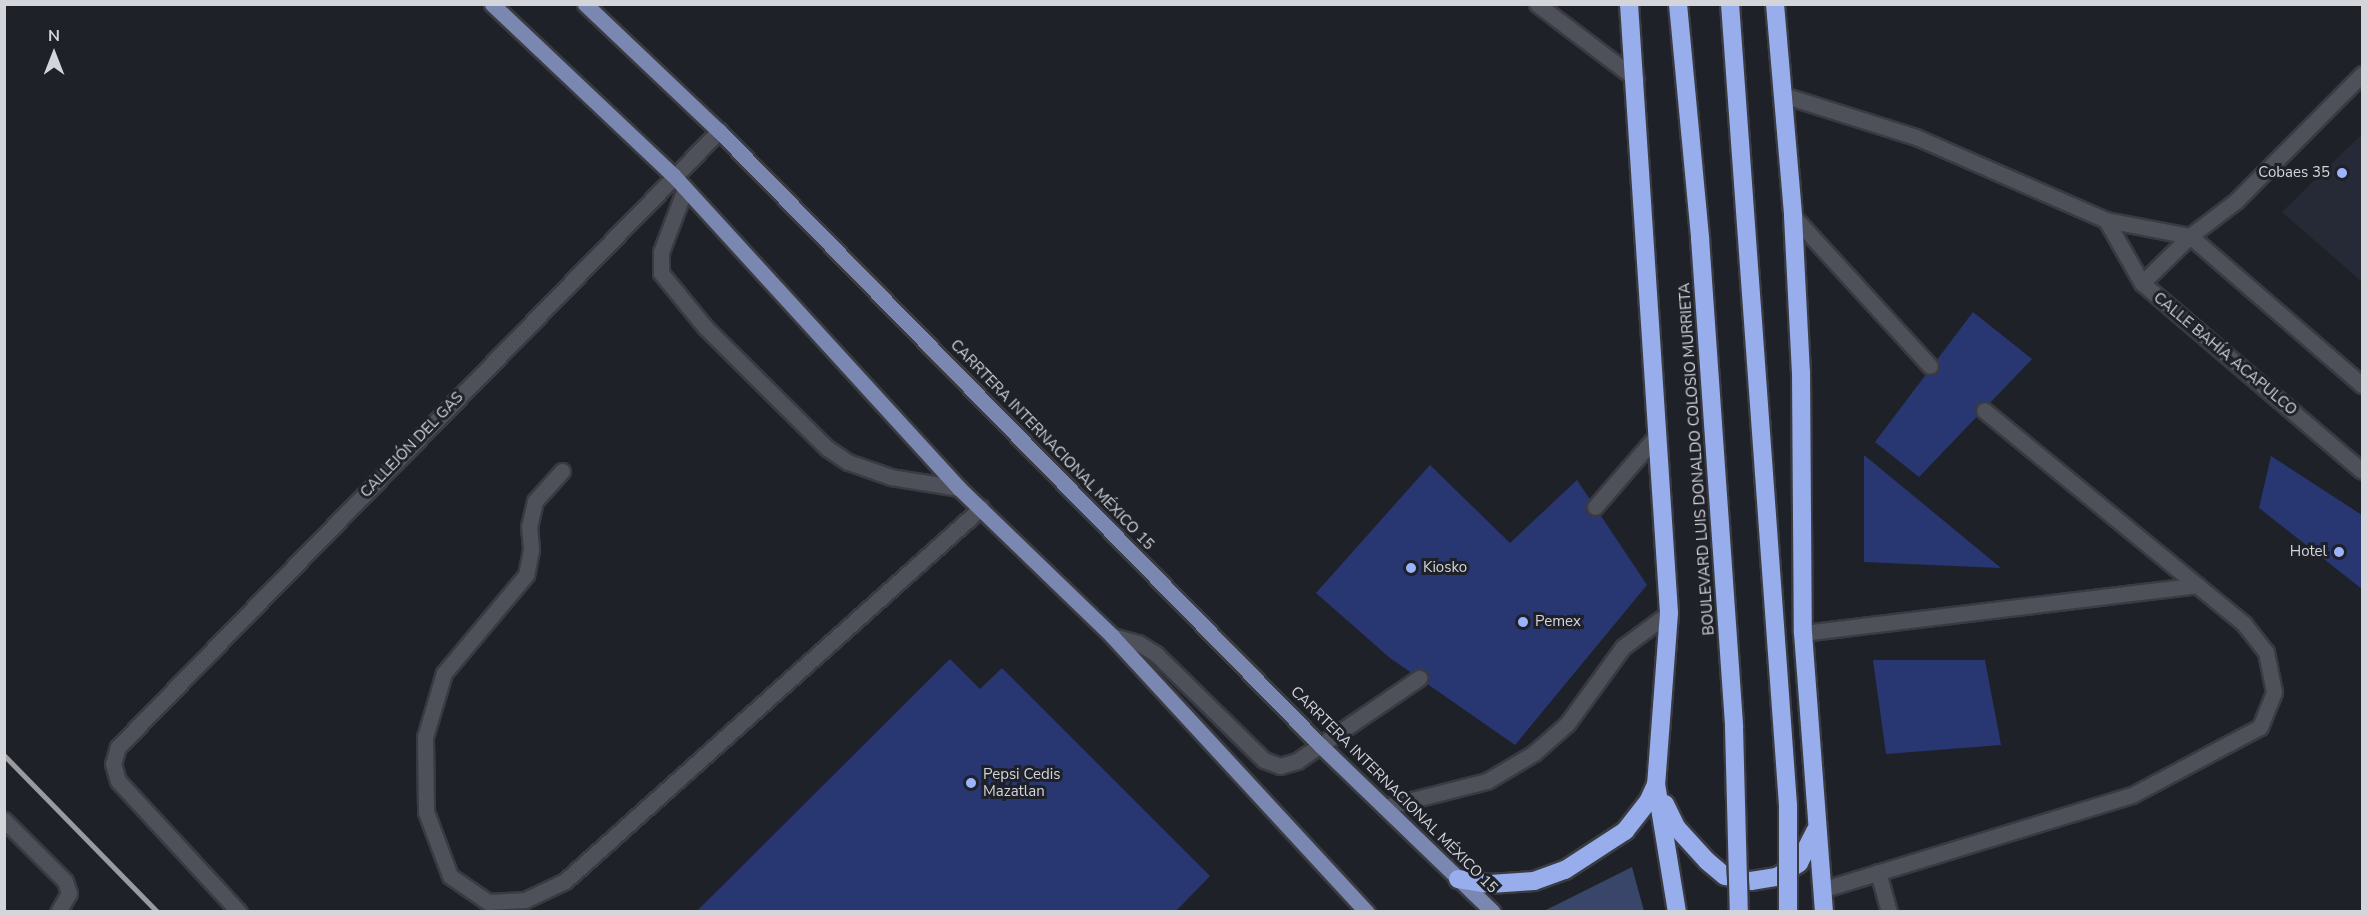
<!DOCTYPE html>
<meta charset="utf-8">
<style>
body{margin:0}
#map{position:relative;width:2367px;height:916px;overflow:hidden;background:#1f2128;font-family:"Nunito Sans",sans-serif}
div>[style]{position:absolute}
[style*='--x']{left:calc(var(--x)*1px);top:calc(var(--y)*1px);width:calc(var(--w)*1px);rotate:calc(var(--a)*1deg)}
.built>*{inset:0;background:#262a36}
.green>*{inset:0;background:#394569}
.building>*{inset:0;background:#283772}
.roads{filter:drop-shadow(2px 0 #393b41) drop-shadow(-2px 0 #393b41) drop-shadow(0 2px #393b41) drop-shadow(0 -2px #393b41)}
.lane>*{height:15px;margin:-7.5px;padding:0 7.5px;transform-origin:7.5px;border-radius:7.5px;background:#4e5159}
.street>*{height:15px;margin:-7.5px;padding:0 7.5px;transform-origin:7.5px;border-radius:7.5px;background:#4e5159}
.secondary>*{height:15px;margin:-7.5px;padding:0 7.5px;transform-origin:7.5px;border-radius:7.5px;background:#4e5159}
.primary>*{height:15px;margin:-7.5px;padding:0 7.5px;transform-origin:7.5px;border-radius:7.5px;background:#7a88b1}
.highway>*{height:18px;margin:-9px;padding:0 9px;transform-origin:9px;border-radius:9px;background:#97adec}
.rail>*{height:4.5px;margin:-2.25px;padding:0 2.25px;transform-origin:2.25px;border-radius:2.25px;background:#999ba1}
.bridges{filter:drop-shadow(2px 0 #393b41) drop-shadow(-2px 0 #393b41) drop-shadow(0 2px #393b41) drop-shadow(0 -2px #393b41)}
.highway-bridge>*{height:18px;margin:-9px;padding:0 9px;transform-origin:9px;border-radius:9px;background:#97adec}
.dots>*{width:16px;height:16px;translate:-50% -50%;box-sizing:border-box;border:3px solid #1f2128;border-radius:50%}
span{translate:-50% -50%;white-space:nowrap;text-align:center;line-height:1.15;-webkit-text-stroke:6px #1f2128;paint-order:stroke}
.poi-label{font-size:15px;color:#d3d5da}
.right{translate:-100% -50%;text-align:right}
.left{translate:0 -50%;text-align:left}
.street-label{font-size:15px;color:#d3d5da}
.frame{position:absolute;inset:0;border:6px solid #d3d5da;pointer-events:none}
.north{position:absolute;left:24px;top:24px;width:60px;height:60px;-webkit-text-stroke:4px #1f2128;paint-order:stroke;rotate:0deg;font-size:16px;font-weight:700;line-height:24px;text-align:center;color:#d3d5da}
.north::after{content:'';display:block;margin:auto;width:21px;height:27px;background:#d3d5da;clip-path:polygon(50% 0,100% 100%,50% 72%,0 100%)}
</style>
<div id="map">
<div class="built">
<i style="clip-path:polygon(2362px 134px,2362px 282px,2282px 212px)"></i>
</div>
<div class="green">
<i style="clip-path:polygon(1632px 867px,1644px 911px,1544px 911px)"></i>
</div>
<div class="building">
<i style="clip-path:polygon(1973px 312px,2032px 359px,1919px 477px,1875px 442px)"></i>
<i style="clip-path:polygon(1864px 455px,2001px 568px,1864px 562px)"></i>
<i style="clip-path:polygon(2271px 456px,2362px 515px,2362px 589px,2259px 508px)"></i>
<i style="clip-path:polygon(1430px 465px,1510px 543px,1577px 480px,1647px 585px,1515px 745px,1390px 658px,1316px 593px)"></i>
<i style="clip-path:polygon(950px 659px,980px 689px,1002px 668px,1210px 876px,1175px 912px,696px 912px)"></i>
<i style="clip-path:polygon(1873px 660px,1985px 660px,2001px 745px,1886px 754px)"></i>
</div>
<div class="roads">
<div class="lane">
<i style="--x:685;--y:189;--w:67;--a:110.9"></i>
<i style="--x:661;--y:252;--w:21;--a:90"></i>
<i style="--x:661;--y:273;--w:70;--a:50.8"></i>
<i style="--x:705;--y:327;--w:172;--a:44.8"></i>
<i style="--x:827;--y:448;--w:25;--a:34"></i>
<i style="--x:848;--y:462;--w:46;--a:19.2"></i>
<i style="--x:891;--y:477;--w:69;--a:9.2"></i>
<i style="--x:1793;--y:216;--w:203;--a:47.6"></i>
<i style="--x:562;--y:471;--w:40;--a:132"></i>
<i style="--x:535;--y:501;--w:26;--a:103"></i>
<i style="--x:529;--y:526;--w:24;--a:85"></i>
<i style="--x:531;--y:550;--w:25;--a:101"></i>
<i style="--x:526;--y:575;--w:128;--a:129.9"></i>
<i style="--x:444;--y:673;--w:67;--a:106.5"></i>
<i style="--x:425;--y:737;--w:75;--a:89.2"></i>
<i style="--x:426;--y:812;--w:68;--a:69.4"></i>
<i style="--x:450;--y:876;--w:46;--a:34.4"></i>
<i style="--x:488;--y:902;--w:37;--a:-3"></i>
<i style="--x:525;--y:900;--w:44;--a:-25.4"></i>
<i style="--x:565;--y:881;--w:559;--a:-41.88"></i>
<i style="--x:1595;--y:507;--w:96;--a:-49.2"></i>
<i style="--x:1803;--y:633;--w:397;--a:-6.9"></i>
<i style="--x:1112;--y:636;--w:27;--a:15"></i>
<i style="--x:1138;--y:643;--w:21;--a:31"></i>
<i style="--x:1156;--y:654;--w:151;--a:44.5"></i>
<i style="--x:1264;--y:760;--w:17;--a:21"></i>
<i style="--x:1280;--y:766;--w:18;--a:-16"></i>
<i style="--x:1297;--y:761;--w:148;--a:-34.2"></i>
<i style="--x:1384;--y:807;--w:106;--a:-14.2"></i>
<i style="--x:1487;--y:781;--w:55;--a:-30.8"></i>
<i style="--x:1534;--y:753;--w:44;--a:-41.3"></i>
<i style="--x:1567;--y:724;--w:95;--a:-54"></i>
<i style="--x:1623;--y:647;--w:57;--a:-36.5"></i>
<i style="--x:1878;--y:872;--w:41;--a:74.6"></i>
<i style="--x:1821;--y:890;--w:325;--a:-17"></i>
<i style="--x:2132;--y:795;--w:145;--a:-28"></i>
<i style="--x:2260;--y:727;--w:38;--a:-68"></i>
<i style="--x:2274;--y:692;--w:41;--a:-101.3"></i>
<i style="--x:2266;--y:652;--w:37;--a:-128"></i>
<i style="--x:2243;--y:623;--w:335;--a:-140.6"></i>
</div>
<div class="street">
<i style="--x:1537;--y:4;--w:124;--a:37.1"></i>
<i style="--x:2142;--y:283;--w:67;--a:-44.4"></i>
<i style="--x:2190;--y:236;--w:58;--a:-37.3"></i>
<i style="--x:2236;--y:201;--w:179;--a:-45.2"></i>
<i style="--x:4;--y:820;--w:86;--a:45"></i>
<i style="--x:65;--y:881;--w:13;--a:72"></i>
<i style="--x:69;--y:893;--w:22;--a:120"></i>
<i style="--x:239;--y:912;--w:178;--a:-132.7"></i>
<i style="--x:118;--y:781;--w:18;--a:-106"></i>
<i style="--x:113;--y:764;--w:18;--a:-74"></i>
<i style="--x:118;--y:747;--w:861;--a:-45.71"></i>
</div>
<div class="secondary">
<i style="--x:1783;--y:95;--w:139;--a:17.5"></i>
<i style="--x:1916;--y:137;--w:207;--a:23.6"></i>
<i style="--x:2106;--y:220;--w:86;--a:10.8"></i>
<i style="--x:2190;--y:236;--w:228;--a:40.9"></i>
<i style="--x:2106;--y:220;--w:73;--a:60.3"></i>
<i style="--x:2142;--y:283;--w:289;--a:40.5"></i>
</div>
<div class="primary">
<i style="--x:492;--y:4;--w:250;--a:43.4"></i>
<i style="--x:674;--y:176;--w:423;--a:47.6"></i>
<i style="--x:959;--y:488;--w:213;--a:44"></i>
<i style="--x:1112;--y:636;--w:376;--a:47.3"></i>
<i style="--x:585;--y:4;--w:185;--a:43.5"></i>
<i style="--x:719;--y:131;--w:859;--a:45.61"></i>
<i style="--x:1320;--y:745;--w:240;--a:44"></i>
</div>
<div class="highway">
<i style="--x:1629;--y:4;--w:610;--a:86.24"></i>
<i style="--x:1669;--y:613;--w:171;--a:94.3"></i>
<i style="--x:1656;--y:784;--w:130;--a:80.7"></i>
<i style="--x:1775;--y:4;--w:213;--a:85.1"></i>
<i style="--x:1793;--y:216;--w:156;--a:87.1"></i>
<i style="--x:1801;--y:372;--w:261;--a:89.6"></i>
<i style="--x:1803;--y:633;--w:280;--a:85.7"></i>
<i style="--x:1665;--y:804;--w:25;--a:64"></i>
<i style="--x:1676;--y:827;--w:46;--a:47.6"></i>
<i style="--x:1707;--y:861;--w:23;--a:40"></i>
<i style="--x:1725;--y:876;--w:26;--a:11"></i>
<i style="--x:1751;--y:881;--w:26;--a:-9"></i>
<i style="--x:1777;--y:877;--w:26;--a:-32"></i>
<i style="--x:1799;--y:863;--w:36;--a:-63"></i>
<i style="--x:1458;--y:879;--w:32;--a:9"></i>
<i style="--x:1490;--y:884;--w:44;--a:-3.9"></i>
<i style="--x:1534;--y:881;--w:33;--a:-20"></i>
<i style="--x:1565;--y:870;--w:72;--a:-33"></i>
<i style="--x:1625;--y:831;--w:39;--a:-52"></i>
<i style="--x:1649;--y:800;--w:17;--a:-66"></i>
</div>
</div>
<div class="rail">
<i style="--x:4;--y:755;--w:220;--a:45.6"></i>
</div>
<div class="bridges">
<div class="highway-bridge">
<i style="--x:1678;--y:4;--w:235;--a:84.6"></i>
<i style="--x:1700;--y:238;--w:490;--a:86"></i>
<i style="--x:1734;--y:727;--w:185;--a:88.5"></i>
<i style="--x:1730;--y:4;--w:804;--a:85.86"></i>
<i style="--x:1788;--y:806;--w:106;--a:90"></i>
</div>
</div>
<div class="dots">
<i style="left:2342px;top:173px;background:#9cb4fd"></i>
<i style="left:2339px;top:552px;background:#9cb4fd"></i>
<i style="left:1411px;top:568px;background:#9cb4fd"></i>
<i style="left:1523px;top:622px;background:#9cb4fd"></i>
<i style="left:971px;top:783px;background:#9cb4fd"></i>
</div>
<div class="poi-label">
<span class="right" style="left:2330px;top:173px">Cobaes 35</span>
<span class="right" style="left:2327px;top:552px">Hotel</span>
<span class="left" style="left:1423px;top:568px">Kiosko</span>
<span class="left" style="left:1535px;top:622px">Pemex</span>
<span class="left" style="left:983px;top:783px">Pepsi Cedis<br>Mazatlan</span>
</div>
<div class="street-label">
<span style="left:2225px;top:354px;rotate:40deg">CALLE BAHÍA ACAPULCO</span>
<span style="left:412px;top:445px;rotate:-46deg">CALLEJÓN DEL GAS</span>
<span style="left:1052px;top:445px;rotate:46deg">CARRTERA INTERNACIONAL MÉXICO 15</span>
<span style="left:1697px;top:459px;rotate:-94deg">BOULEVARD LUIS DONALDO COLOSIO MURRIETA</span>
<span style="left:1394px;top:790px;rotate:45deg">CARRTERA INTERNACIONAL MÉXICO 15</span>
</div>
<div class="frame"></div>
<div class="north">N</div>
</div>
